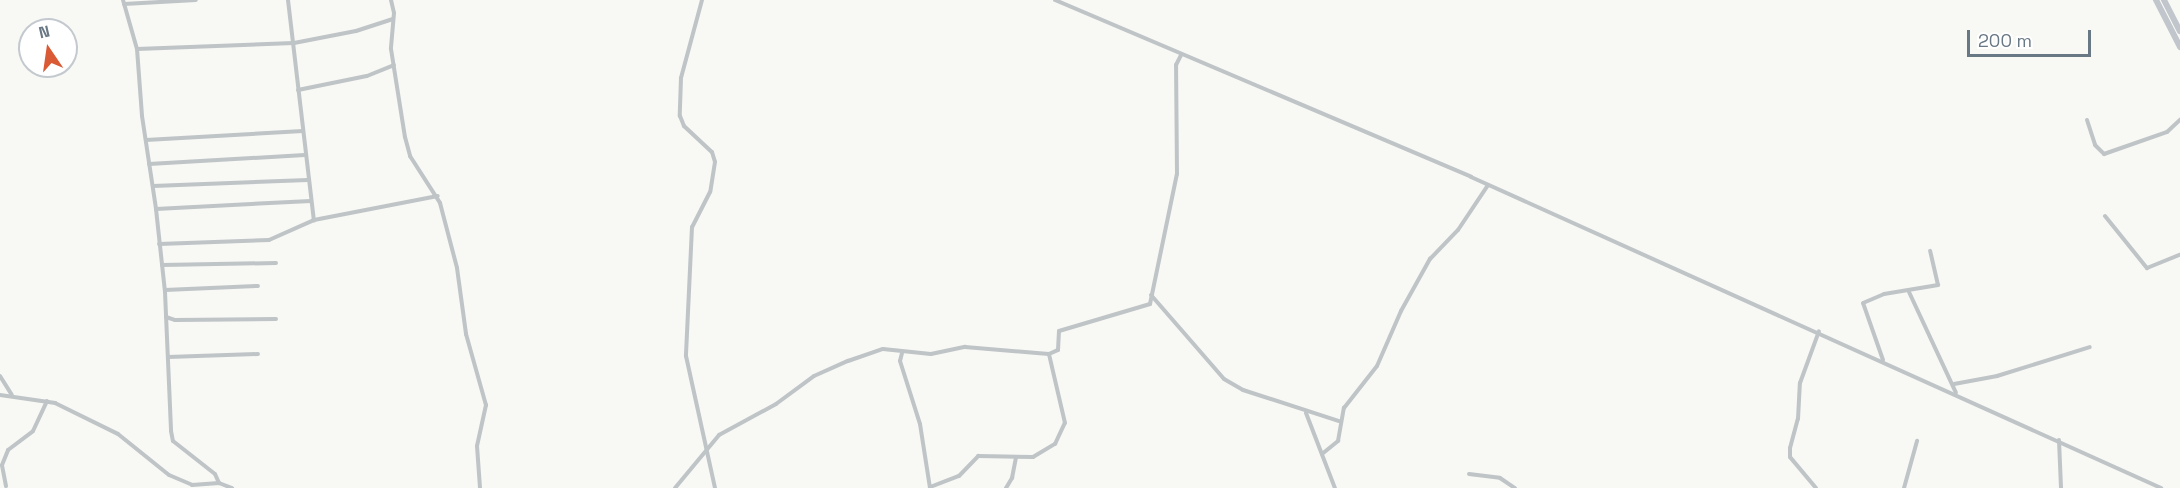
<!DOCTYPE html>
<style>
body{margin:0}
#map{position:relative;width:2180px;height:488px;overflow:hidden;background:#f8f8f5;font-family:"Space Grotesk",sans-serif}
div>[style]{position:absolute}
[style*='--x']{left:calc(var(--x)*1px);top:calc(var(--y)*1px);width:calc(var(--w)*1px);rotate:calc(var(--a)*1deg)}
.minor>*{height:4px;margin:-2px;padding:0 2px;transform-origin:2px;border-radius:2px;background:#bfc4c7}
.highway>*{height:6px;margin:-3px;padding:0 3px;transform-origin:3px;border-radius:3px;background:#c0c6cb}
span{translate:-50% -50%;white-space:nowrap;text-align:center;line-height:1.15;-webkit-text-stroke:6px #fff;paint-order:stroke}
.north{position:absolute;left:18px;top:18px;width:60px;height:60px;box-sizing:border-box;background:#fff;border:2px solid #c3c9ce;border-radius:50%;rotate:347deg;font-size:16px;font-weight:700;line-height:24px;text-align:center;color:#697885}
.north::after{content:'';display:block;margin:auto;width:21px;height:27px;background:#d95a34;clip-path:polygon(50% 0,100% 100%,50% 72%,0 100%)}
.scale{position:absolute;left:1967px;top:30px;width:124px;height:27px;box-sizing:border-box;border:3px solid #697885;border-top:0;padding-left:8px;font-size:18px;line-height:21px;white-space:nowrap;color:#697885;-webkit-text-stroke:4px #fff;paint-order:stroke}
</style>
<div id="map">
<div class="minor">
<i style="--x:123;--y:0;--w:51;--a:74.1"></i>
<i style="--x:137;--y:49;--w:67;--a:85.7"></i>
<i style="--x:142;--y:116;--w:94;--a:81.4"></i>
<i style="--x:156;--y:209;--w:83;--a:83.8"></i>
<i style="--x:165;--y:292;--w:139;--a:87.5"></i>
<i style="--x:171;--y:431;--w:10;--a:79"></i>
<i style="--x:173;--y:441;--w:53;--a:38.2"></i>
<i style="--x:215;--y:474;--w:10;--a:66"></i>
<i style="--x:219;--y:483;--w:14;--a:21"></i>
<i style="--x:288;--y:0;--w:222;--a:83.3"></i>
<i style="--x:391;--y:0;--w:13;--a:77"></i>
<i style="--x:394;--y:13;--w:36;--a:95"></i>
<i style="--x:391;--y:49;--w:89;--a:81"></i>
<i style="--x:405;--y:137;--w:20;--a:75"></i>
<i style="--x:410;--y:156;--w:56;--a:57.4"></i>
<i style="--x:440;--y:203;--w:67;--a:75.3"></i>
<i style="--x:457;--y:268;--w:67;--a:82.2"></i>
<i style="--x:466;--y:334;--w:74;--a:74.3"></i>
<i style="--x:486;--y:405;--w:42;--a:102.4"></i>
<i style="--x:477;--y:446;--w:42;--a:85.9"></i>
<i style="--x:702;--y:0;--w:81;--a:105.1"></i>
<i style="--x:681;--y:78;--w:38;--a:92"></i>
<i style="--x:680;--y:116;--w:11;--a:68"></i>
<i style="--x:684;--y:126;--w:38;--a:43"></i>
<i style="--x:712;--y:152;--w:10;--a:73"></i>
<i style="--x:715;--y:162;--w:30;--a:99"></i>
<i style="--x:710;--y:192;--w:39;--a:117"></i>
<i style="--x:692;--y:227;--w:129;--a:92.7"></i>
<i style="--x:686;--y:356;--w:135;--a:77.6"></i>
<i style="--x:1055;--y:0;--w:452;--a:23"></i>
<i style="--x:1471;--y:177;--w:757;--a:24.26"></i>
<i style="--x:124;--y:4;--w:72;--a:-3.2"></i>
<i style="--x:137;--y:49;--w:157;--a:-2.2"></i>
<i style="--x:294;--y:43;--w:63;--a:-11"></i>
<i style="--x:356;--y:31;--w:38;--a:-18"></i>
<i style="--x:298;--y:90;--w:70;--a:-11.5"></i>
<i style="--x:367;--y:76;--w:29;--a:-22"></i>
<i style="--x:2087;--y:120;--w:26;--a:72"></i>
<i style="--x:2095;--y:145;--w:13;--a:45"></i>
<i style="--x:2104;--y:154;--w:67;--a:-19.2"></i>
<i style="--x:2167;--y:132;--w:18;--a:-43"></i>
<i style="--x:146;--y:140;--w:157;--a:-3.3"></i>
<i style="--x:149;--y:164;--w:156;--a:-3.3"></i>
<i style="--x:153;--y:186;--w:155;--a:-2.2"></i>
<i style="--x:156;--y:209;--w:155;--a:-3"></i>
<i style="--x:2105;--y:216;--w:67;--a:51.1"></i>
<i style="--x:2147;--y:268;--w:35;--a:-22"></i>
<i style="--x:159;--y:244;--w:110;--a:-2.1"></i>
<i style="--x:269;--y:240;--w:49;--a:-24"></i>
<i style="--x:314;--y:220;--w:126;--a:-11"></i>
<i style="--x:162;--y:265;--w:114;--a:-1"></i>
<i style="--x:165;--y:290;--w:93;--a:-2.5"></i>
<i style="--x:1909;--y:292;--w:111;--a:65"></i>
<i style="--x:1151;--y:295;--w:111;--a:49"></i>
<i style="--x:1224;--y:379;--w:22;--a:30"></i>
<i style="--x:1243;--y:390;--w:101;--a:17.9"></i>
<i style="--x:166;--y:317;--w:9;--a:18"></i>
<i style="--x:175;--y:320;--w:101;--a:-0.6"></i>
<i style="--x:902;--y:353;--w:8;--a:104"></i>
<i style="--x:900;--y:361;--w:66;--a:72.4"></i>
<i style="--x:920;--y:424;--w:65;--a:81.1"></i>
<i style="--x:168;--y:357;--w:90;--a:-1.9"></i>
<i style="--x:1883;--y:360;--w:60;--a:-109.3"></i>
<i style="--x:1863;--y:303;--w:23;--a:-23"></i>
<i style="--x:1884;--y:294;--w:55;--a:-9.5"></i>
<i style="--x:1938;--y:285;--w:35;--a:-103"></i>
<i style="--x:0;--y:376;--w:22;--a:58"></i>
<i style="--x:1954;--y:384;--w:44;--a:-10.5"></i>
<i style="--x:1997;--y:376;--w:97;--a:-17.3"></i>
<i style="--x:0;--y:395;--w:56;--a:8.3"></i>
<i style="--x:55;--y:403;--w:70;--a:26.2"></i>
<i style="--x:118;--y:434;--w:65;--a:38.8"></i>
<i style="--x:169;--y:475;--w:25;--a:23"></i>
<i style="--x:192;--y:485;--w:27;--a:-4"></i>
<i style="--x:1306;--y:413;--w:80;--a:68.9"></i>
<i style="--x:2059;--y:440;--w:48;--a:87.6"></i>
<i style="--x:1322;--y:454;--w:21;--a:-39"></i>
<i style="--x:1338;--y:441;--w:34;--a:-80"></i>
<i style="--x:1344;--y:408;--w:53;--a:-51.8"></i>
<i style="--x:1377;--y:366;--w:60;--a:-66.4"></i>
<i style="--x:1401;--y:311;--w:60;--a:-60.9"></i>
<i style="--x:1430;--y:259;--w:40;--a:-46"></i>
<i style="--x:1458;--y:230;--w:54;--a:-56.3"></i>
<i style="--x:1469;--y:474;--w:31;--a:7"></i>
<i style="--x:1500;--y:478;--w:18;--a:34"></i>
<i style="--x:6;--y:486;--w:21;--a:-101"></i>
<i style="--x:2;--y:465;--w:16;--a:-68"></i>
<i style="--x:8;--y:450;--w:31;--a:-37"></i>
<i style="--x:33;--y:431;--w:33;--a:-65"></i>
<i style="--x:930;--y:487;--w:31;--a:-21"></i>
<i style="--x:959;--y:476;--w:28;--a:-46"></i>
<i style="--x:978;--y:456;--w:55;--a:1"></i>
<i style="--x:1033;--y:457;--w:26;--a:-31"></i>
<i style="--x:1055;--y:444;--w:23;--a:-65"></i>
<i style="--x:1065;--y:423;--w:71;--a:-103.1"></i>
<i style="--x:675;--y:488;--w:69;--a:-50.3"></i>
<i style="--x:719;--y:435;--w:65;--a:-28.5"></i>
<i style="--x:776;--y:404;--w:47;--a:-36.4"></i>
<i style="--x:814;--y:376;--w:37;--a:-24"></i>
<i style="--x:848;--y:361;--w:37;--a:-19"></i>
<i style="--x:883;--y:349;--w:48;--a:5.9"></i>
<i style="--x:931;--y:354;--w:35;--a:-12"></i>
<i style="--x:965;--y:347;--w:84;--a:4.8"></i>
<i style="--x:1049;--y:354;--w:10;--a:-24"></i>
<i style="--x:1058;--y:350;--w:19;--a:-87"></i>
<i style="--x:1059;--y:331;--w:95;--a:-16.5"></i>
<i style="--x:1150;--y:304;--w:133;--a:-78.3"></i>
<i style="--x:1177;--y:174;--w:109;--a:-90.5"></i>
<i style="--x:1176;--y:65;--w:11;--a:-63"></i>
<i style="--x:1006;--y:488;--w:12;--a:-59"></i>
<i style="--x:1012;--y:478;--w:21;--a:-79"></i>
<i style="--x:1816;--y:488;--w:40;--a:-130"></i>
<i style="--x:1790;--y:457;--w:9;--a:-90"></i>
<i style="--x:1790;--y:448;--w:30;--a:-75"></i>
<i style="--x:1798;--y:419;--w:36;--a:-87"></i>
<i style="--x:1800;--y:383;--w:55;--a:-69.9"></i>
<i style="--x:1904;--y:488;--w:49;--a:-74.5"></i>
</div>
<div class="highway">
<i style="--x:2156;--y:0;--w:53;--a:62.9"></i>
<i style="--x:2164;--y:0;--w:35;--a:63"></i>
</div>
<div class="north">N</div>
<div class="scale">200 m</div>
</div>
